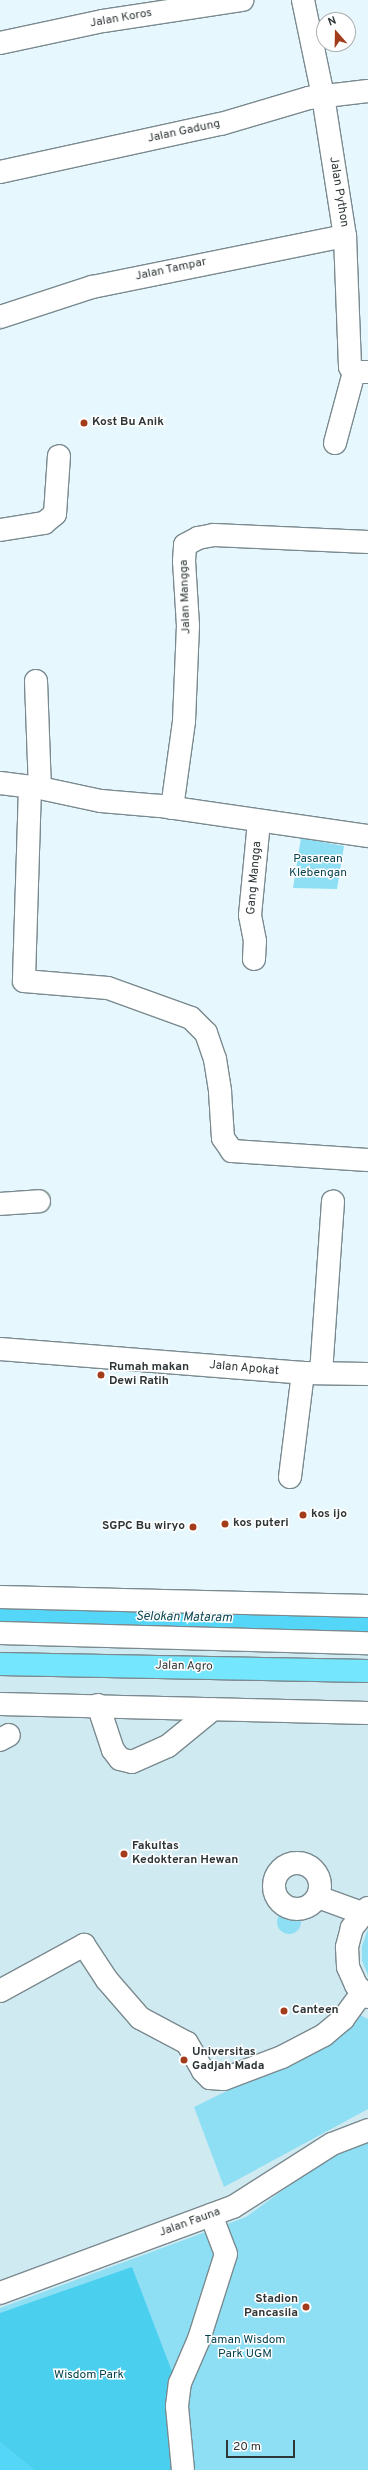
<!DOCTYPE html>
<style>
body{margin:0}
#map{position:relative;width:368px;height:2470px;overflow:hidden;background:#e6f8fd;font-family:Overpass,sans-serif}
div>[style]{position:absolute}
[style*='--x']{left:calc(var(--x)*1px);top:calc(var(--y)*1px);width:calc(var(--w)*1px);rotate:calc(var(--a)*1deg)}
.built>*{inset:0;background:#d0eaf2}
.green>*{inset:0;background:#8edef4}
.round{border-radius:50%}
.forest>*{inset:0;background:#4acfef}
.water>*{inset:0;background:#53d6f7}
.canal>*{height:24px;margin:-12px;padding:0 12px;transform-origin:12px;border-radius:12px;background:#53d6f7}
.roads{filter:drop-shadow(1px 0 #7a8a8f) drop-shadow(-1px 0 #7a8a8f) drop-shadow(0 1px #7a8a8f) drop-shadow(0 -1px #7a8a8f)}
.minor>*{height:22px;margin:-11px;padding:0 11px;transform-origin:11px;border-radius:11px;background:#fff}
.minor>.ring{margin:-11px;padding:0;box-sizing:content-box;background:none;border:22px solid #fff;border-radius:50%}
.major>*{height:22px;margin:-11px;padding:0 11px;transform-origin:11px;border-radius:11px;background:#74e6fd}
.dots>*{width:11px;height:11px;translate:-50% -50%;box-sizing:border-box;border:2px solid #fff;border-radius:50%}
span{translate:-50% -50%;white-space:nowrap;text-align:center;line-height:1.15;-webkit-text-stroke:3px #fff;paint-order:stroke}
.street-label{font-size:12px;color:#2f3638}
.poi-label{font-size:12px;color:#2f3638;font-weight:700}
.left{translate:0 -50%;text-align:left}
.right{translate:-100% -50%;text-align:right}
.park-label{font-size:12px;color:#064350}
.water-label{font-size:13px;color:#104957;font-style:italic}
.north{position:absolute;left:316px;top:12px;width:40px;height:40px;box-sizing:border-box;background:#fff;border:1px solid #acafaf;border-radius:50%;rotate:340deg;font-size:11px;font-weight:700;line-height:16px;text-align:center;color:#2f3638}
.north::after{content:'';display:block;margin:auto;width:14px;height:18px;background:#a33c1b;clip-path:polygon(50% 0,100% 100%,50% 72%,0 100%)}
.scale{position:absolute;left:226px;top:2440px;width:69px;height:18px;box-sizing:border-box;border:2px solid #2f3638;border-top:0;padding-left:5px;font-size:12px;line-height:14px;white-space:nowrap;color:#2f3638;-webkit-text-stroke:3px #fff;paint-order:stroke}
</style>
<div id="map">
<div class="built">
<i style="clip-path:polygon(2px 1644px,368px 1650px,368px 2470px,0 2470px,0 1645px)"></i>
</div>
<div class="green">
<i style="clip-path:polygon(301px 838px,344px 846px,337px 889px,293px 888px)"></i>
<i class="round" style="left:277px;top:1910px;width:24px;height:24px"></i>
<i style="clip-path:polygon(368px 1929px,368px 1975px,362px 1961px,362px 1946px)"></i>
<i style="clip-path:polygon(360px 2015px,368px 2019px,368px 2109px,224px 2187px,194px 2107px,340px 2036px,351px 2028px)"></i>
<i style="clip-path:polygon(368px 2140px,368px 2470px,0 2470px,0 2308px,246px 2217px,321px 2162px)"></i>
</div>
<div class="forest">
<i style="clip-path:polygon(132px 2267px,176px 2382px,176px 2470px,34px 2470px,0 2442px,0 2313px)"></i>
</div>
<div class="water">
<i style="clip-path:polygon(0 2442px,34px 2470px,0 2470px)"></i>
</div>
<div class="canal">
<i style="--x:0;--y:1614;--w:368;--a:1.2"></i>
</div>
<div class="roads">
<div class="minor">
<i style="--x:303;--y:0;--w:98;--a:78.2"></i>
<i style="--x:323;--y:96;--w:142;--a:81.1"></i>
<i style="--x:345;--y:236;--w:131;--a:87.8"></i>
<i style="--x:350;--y:367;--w:6;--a:51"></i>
<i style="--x:354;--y:372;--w:14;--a:0"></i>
<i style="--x:0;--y:43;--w:105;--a:-12.1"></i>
<i style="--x:103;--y:21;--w:141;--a:-8.6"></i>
<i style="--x:0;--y:172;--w:226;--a:-12.3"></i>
<i style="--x:221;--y:124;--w:92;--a:-16.5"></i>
<i style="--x:309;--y:98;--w:59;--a:-6.8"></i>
<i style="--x:0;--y:317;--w:97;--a:-18.1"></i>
<i style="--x:92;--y:287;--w:258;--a:-11.4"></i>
<i style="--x:335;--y:443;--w:73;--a:-75"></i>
<i style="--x:0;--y:530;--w:45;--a:-9"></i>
<i style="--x:44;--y:523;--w:14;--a:-39"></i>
<i style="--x:55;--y:514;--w:58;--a:-86.1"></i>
<i style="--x:36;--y:681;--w:107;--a:87.9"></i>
<i style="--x:0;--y:783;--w:40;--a:7.1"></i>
<i style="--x:40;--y:788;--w:62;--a:12"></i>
<i style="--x:101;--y:801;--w:59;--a:4.8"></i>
<i style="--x:160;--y:806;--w:210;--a:8.2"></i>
<i style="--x:30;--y:788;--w:193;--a:91.8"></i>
<i style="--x:24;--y:981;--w:84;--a:4.8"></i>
<i style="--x:108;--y:988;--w:88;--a:19.9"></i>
<i style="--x:191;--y:1018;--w:21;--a:45"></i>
<i style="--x:206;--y:1033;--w:28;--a:71"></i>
<i style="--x:215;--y:1059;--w:33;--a:81"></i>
<i style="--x:220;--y:1092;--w:46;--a:86.3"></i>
<i style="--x:223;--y:1138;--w:16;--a:55"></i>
<i style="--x:232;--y:1151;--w:136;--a:3.8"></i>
<i style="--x:172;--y:808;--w:88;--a:-82.1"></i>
<i style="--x:184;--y:721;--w:95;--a:-87.6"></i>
<i style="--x:188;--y:626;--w:65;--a:-93.5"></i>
<i style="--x:184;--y:561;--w:16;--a:-86"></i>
<i style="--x:185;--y:545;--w:15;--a:-28"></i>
<i style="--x:198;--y:538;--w:16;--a:-11"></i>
<i style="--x:214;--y:535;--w:154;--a:2.6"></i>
<i style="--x:254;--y:959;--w:18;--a:-87"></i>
<i style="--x:255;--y:941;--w:26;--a:-101"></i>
<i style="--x:250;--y:915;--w:94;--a:-84.5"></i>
<i style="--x:0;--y:1204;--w:39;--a:-4"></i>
<i style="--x:0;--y:1349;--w:304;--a:4.5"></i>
<i style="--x:303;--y:1373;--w:65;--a:0.9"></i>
<i style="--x:321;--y:1373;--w:172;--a:-86"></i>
<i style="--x:290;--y:1477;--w:105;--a:-82.9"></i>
<i style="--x:0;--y:1597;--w:368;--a:1.4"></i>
<i style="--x:0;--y:1633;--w:368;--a:1.6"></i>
<i style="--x:0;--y:1704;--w:368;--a:1.4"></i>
<i style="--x:98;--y:1705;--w:47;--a:71.6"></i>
<i style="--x:113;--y:1750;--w:11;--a:52"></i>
<i style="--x:120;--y:1759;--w:12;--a:14"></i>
<i style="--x:132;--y:1762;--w:39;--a:-24"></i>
<i style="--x:168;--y:1746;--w:58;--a:-39.4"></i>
<i style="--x:0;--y:1740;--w:10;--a:-29"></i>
<i class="ring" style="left:274px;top:1863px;width:24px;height:24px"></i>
<i style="--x:318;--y:1897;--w:47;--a:20"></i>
<i style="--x:368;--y:1908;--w:26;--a:129"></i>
<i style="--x:352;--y:1928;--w:20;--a:105"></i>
<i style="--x:347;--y:1947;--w:20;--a:87"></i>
<i style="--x:348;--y:1967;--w:20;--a:66"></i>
<i style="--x:356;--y:1985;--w:17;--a:45"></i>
<i style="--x:0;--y:1991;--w:96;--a:-28.7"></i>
<i style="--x:84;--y:1945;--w:42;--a:56.7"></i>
<i style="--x:107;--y:1980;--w:50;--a:49"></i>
<i style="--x:140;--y:2018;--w:53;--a:28"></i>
<i style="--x:187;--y:2043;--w:32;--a:60"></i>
<i style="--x:203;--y:2071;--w:10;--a:45"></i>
<i style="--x:210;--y:2078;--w:14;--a:4"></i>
<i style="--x:224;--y:2079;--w:62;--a:-20.8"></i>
<i style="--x:282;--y:2057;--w:47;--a:-27.6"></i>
<i style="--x:324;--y:2035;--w:25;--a:-40"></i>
<i style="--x:343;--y:2019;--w:32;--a:-54"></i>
<i style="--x:0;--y:2293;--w:248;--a:-20.3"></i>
<i style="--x:233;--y:2207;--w:117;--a:-32.5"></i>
<i style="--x:332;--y:2144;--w:39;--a:-21"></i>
<i style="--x:183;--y:2470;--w:64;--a:-95.4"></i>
<i style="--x:177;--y:2406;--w:23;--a:-83"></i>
<i style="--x:180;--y:2383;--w:48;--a:-66.6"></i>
<i style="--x:199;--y:2339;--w:89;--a:-72.4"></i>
<i style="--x:226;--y:2254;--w:42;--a:-111"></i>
</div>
<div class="major">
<i style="--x:0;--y:1664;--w:368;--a:1.1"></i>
</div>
</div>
<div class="dots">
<i style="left:84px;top:423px;background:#a33c1b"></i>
<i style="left:101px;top:1375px;background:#a33c1b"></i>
<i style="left:303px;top:1515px;background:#a33c1b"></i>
<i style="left:225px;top:1524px;background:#a33c1b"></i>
<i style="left:193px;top:1527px;background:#a33c1b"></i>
<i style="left:124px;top:1854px;background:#a33c1b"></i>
<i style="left:284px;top:2011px;background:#a33c1b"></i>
<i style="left:184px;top:2060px;background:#a33c1b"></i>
<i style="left:306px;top:2307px;background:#a33c1b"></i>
</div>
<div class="street-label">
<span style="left:121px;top:19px;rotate:-10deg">Jalan Koros</span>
<span style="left:184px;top:132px;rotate:-12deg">Jalan Gadung</span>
<span style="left:338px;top:192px;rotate:81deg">Jalan Python</span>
<span style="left:171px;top:270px;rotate:-12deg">Jalan Tampar</span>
<span style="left:186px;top:597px;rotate:-92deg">Jalan Mangga</span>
<span style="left:255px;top:878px;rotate:-85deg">Gang Mangga</span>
<span style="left:244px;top:1369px;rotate:5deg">Jalan Apokat</span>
<span style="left:184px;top:1667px;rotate:1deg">Jalan Agro</span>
<span style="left:190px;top:2223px;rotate:-20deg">Jalan Fauna</span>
</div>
<div class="poi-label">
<span class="left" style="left:92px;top:423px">Kost Bu Anik</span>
<span class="left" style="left:109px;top:1375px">Rumah makan<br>Dewi Ratih</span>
<span class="left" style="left:311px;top:1515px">kos ijo</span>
<span class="left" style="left:233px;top:1524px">kos puteri</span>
<span class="right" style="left:185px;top:1527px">SGPC Bu wiryo</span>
<span class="left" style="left:132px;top:1854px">Fakultas<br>Kedokteran Hewan</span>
<span class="left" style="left:292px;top:2011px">Canteen</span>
<span class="left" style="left:192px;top:2060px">Universitas<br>Gadjah Mada</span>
<span class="right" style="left:298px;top:2307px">Stadion<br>Pancasila</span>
</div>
<div class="park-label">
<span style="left:318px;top:867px">Pasarean<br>Klebengan</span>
<span style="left:245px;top:2348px">Taman Wisdom<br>Park UGM</span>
<span style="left:89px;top:2376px">Wisdom Park</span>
</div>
<div class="water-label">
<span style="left:184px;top:1618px;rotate:1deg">Selokan Mataram</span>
</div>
<div class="north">N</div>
<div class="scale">20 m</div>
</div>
